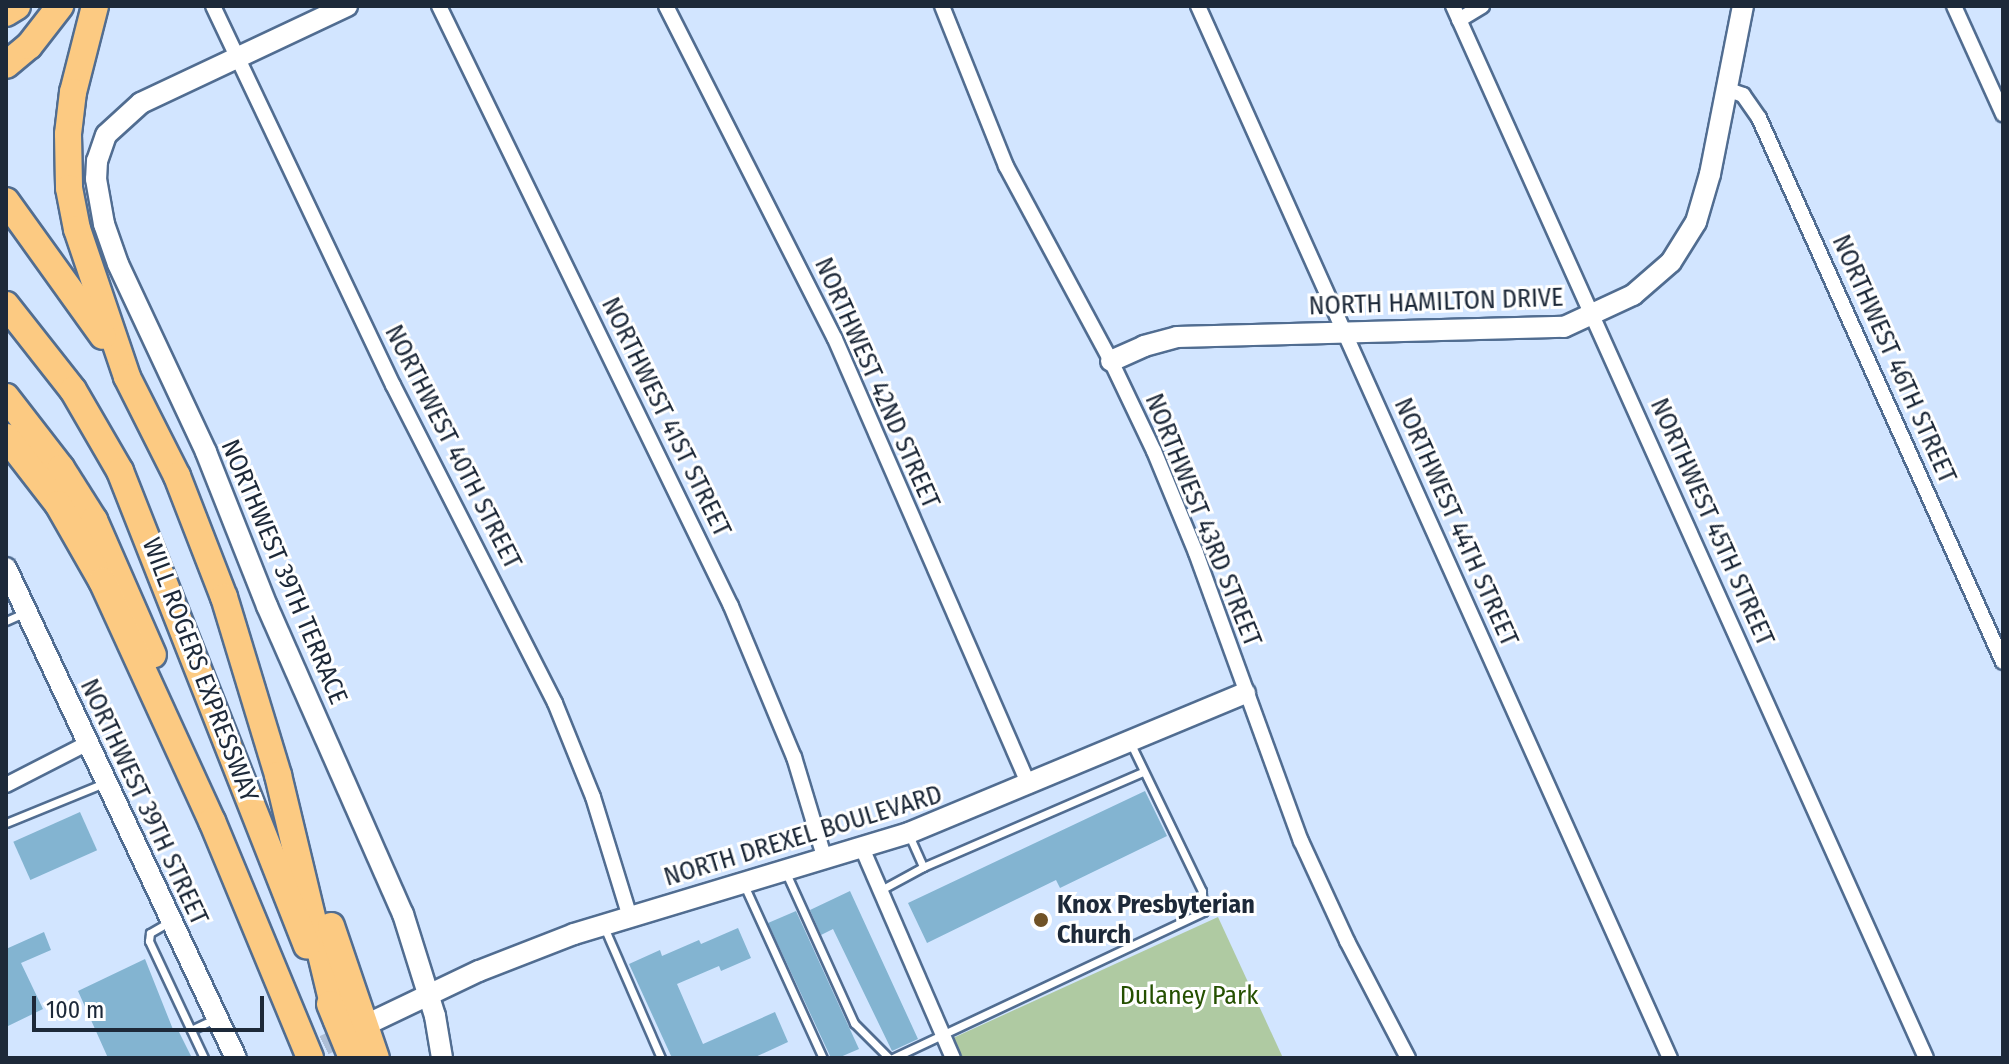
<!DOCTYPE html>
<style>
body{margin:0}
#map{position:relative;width:2009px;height:1064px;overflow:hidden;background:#d2e5ff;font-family:"Fira Sans Condensed",sans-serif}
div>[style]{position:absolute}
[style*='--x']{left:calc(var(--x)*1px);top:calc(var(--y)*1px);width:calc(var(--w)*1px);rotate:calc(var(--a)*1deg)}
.green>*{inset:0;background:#afcaa2}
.building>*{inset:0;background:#83b4d1;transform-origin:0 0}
.secondary-tunnel>*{height:20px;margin-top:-10px;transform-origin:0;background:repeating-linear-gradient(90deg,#aebfd7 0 20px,transparent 0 30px)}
.roads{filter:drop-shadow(2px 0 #516d91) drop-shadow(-2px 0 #516d91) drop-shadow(0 2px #516d91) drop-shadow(0 -2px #516d91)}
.lane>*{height:7px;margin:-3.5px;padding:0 3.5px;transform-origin:3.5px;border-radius:3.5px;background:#fff}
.street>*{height:14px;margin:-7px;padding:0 7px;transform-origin:7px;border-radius:7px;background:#fff}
.secondary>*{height:20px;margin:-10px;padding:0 10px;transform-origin:10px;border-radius:10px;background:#fff}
.highway>*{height:26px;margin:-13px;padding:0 13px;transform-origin:13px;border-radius:13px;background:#fcca82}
.dots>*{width:22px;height:22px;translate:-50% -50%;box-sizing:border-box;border:4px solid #fff;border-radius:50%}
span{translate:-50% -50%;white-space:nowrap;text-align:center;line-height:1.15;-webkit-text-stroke:6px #fff;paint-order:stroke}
.street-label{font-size:26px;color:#1d2939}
.poi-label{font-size:26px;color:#1d2939;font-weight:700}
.left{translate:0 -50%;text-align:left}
.park-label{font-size:26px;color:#255000}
.frame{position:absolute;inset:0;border:8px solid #1d2939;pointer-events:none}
.scale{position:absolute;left:32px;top:996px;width:232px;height:36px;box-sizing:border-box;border:4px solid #1d2939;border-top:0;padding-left:10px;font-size:24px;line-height:28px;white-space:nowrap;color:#1d2939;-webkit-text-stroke:6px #fff;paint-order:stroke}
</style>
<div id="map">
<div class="green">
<i style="clip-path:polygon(1218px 917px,1283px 1058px,962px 1058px,953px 1038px)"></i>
</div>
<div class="building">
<i style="clip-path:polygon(1145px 791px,1167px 836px,1060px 888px,1056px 880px,927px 943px,908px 903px)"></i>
<i style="left:80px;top:812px;width:42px;height:73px;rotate:66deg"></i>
<i style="clip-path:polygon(850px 891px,918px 1039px,892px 1051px,833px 929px,821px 935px,810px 910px)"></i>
<i style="clip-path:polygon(796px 911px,859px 1049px,838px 1058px,831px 1058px,768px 923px)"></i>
<i style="clip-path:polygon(738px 928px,751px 958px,721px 971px,719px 966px,677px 984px,703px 1044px,775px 1012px,788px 1042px,753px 1058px,672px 1058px,629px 964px,660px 950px,662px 956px,699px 940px,701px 944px)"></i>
<i style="clip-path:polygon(44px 932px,51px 950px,21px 963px,43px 1009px,6px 1027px,6px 949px)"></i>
<i style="clip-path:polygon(145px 959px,174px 1032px,178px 1030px,192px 1058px,108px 1058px,78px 991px)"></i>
</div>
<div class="secondary-tunnel">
<i style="--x:297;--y:1058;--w:65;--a:-25.4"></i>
</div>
<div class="roads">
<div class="lane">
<i style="--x:6;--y:621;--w:22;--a:-24"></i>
<i style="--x:6;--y:823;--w:106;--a:-22.2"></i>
<i style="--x:909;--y:835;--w:35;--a:66"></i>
<i style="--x:786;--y:873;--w:165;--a:65.6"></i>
<i style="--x:854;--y:1023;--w:49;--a:45"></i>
<i style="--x:744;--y:885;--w:190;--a:65.5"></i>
<i style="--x:879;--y:891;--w:50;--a:-28.6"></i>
<i style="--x:923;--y:867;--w:240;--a:-23.4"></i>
<i style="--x:169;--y:922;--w:22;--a:150"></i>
<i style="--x:150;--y:933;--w:8;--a:97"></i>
<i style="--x:149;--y:941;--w:129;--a:64.8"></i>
<i style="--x:604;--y:927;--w:143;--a:66.5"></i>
<i style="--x:191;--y:1030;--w:26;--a:-25"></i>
<i style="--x:893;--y:1058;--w:343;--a:-25.2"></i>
<i style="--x:1203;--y:912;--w:21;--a:-93"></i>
<i style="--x:1202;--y:891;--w:165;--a:-115.8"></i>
</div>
<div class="street">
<i style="--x:213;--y:6;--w:420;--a:64.6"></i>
<i style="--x:393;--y:385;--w:357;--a:63"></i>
<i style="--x:555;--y:703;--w:101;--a:68"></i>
<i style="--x:593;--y:797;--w:126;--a:72.9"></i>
<i style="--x:439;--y:6;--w:667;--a:64.05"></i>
<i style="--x:731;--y:606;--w:164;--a:67.4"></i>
<i style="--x:794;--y:757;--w:108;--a:73.2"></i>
<i style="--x:666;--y:6;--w:373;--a:63.1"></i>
<i style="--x:835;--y:339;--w:487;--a:66.5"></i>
<i style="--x:942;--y:6;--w:172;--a:68.2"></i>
<i style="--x:1006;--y:166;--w:221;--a:61.7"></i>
<i style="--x:1111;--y:361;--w:100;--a:64.5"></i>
<i style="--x:1154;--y:451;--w:110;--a:67.6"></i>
<i style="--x:1196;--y:553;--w:307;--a:70"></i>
<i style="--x:1301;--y:841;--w:110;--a:65.3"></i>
<i style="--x:1347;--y:941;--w:132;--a:62.5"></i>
<i style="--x:1198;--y:6;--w:1153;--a:65.84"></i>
<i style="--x:1453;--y:6;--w:1153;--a:65.79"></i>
<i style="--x:1954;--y:6;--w:119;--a:65.6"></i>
<i style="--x:1459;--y:20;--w:27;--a:-31"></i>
<i style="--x:1726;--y:89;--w:18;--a:19"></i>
<i style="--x:1743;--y:95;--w:28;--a:55"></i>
<i style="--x:1759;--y:118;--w:596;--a:65.84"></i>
<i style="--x:6;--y:785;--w:92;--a:-27.1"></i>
<i style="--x:862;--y:848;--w:229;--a:66.6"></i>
</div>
<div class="secondary">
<i style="--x:347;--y:6;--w:228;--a:154.8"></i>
<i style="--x:141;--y:103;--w:47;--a:137.6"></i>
<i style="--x:106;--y:135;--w:28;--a:109"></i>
<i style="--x:97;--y:161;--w:18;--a:93"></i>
<i style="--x:96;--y:179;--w:46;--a:79.9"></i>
<i style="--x:104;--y:224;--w:42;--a:70.7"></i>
<i style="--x:118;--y:264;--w:208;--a:64.9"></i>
<i style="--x:206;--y:452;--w:166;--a:68.4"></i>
<i style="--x:267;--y:606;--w:337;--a:66.2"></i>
<i style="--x:403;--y:914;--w:107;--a:72.6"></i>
<i style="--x:435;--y:1016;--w:43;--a:80.5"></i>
<i style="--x:1111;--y:361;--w:36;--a:-24"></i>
<i style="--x:1144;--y:346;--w:34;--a:-15"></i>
<i style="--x:1177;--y:337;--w:387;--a:-1.5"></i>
<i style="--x:1564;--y:327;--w:76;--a:-24.9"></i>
<i style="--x:1633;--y:295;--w:50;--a:-41"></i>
<i style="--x:1671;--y:262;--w:47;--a:-58"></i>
<i style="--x:1696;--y:222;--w:50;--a:-73.7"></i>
<i style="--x:1710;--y:174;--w:171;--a:-78.9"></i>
<i style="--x:6;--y:568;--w:541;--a:64.86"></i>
<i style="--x:374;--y:1021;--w:116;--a:-25.5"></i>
<i style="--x:479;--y:971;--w:102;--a:-21.3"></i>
<i style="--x:574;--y:934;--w:350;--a:-16.8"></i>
<i style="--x:909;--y:833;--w:364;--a:-22.6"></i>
</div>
<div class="highway">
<i style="--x:95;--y:6;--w:89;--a:104.3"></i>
<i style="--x:73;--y:92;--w:42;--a:96.8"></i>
<i style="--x:68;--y:134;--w:54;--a:88.9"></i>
<i style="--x:69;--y:188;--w:42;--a:79"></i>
<i style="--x:77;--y:229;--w:156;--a:71.3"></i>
<i style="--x:127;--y:377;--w:111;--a:63.2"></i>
<i style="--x:177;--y:476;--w:130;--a:68.8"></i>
<i style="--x:224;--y:597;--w:186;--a:73.1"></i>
<i style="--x:278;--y:775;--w:252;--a:76.5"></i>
<i style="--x:6;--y:13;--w:13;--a:-32"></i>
<i style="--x:6;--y:65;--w:30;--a:-40"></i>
<i style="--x:29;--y:46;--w:51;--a:-52.2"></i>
<i style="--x:6;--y:201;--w:166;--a:54.3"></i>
<i style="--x:6;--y:305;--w:108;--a:51.8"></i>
<i style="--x:73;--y:390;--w:94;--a:59.9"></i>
<i style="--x:120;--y:471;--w:510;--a:68.51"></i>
<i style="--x:6;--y:397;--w:90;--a:52.2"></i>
<i style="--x:61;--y:468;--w:62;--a:57.6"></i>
<i style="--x:94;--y:520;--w:147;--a:66.4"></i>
<i style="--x:6;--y:437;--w:85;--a:52.2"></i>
<i style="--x:58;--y:504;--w:89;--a:60.3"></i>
<i style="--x:102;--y:581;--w:264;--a:65.4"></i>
<i style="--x:212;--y:821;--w:256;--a:67.5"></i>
<i style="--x:331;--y:926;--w:139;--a:71.2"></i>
<i style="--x:330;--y:1004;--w:58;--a:67.8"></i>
</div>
</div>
<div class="dots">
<i style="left:1041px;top:920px;background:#705226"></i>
</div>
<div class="street-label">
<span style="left:1436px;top:302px;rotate:-2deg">NORTH HAMILTON DRIVE</span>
<span style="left:1894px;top:359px;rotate:66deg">NORTHWEST 46TH STREET</span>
<span style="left:877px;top:383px;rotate:66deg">NORTHWEST 42ND STREET</span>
<span style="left:666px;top:417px;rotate:64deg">NORTHWEST 41ST STREET</span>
<span style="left:453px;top:447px;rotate:63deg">NORTHWEST 40TH STREET</span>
<span style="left:1203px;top:520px;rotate:68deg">NORTHWEST 43RD STREET</span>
<span style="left:1456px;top:522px;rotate:66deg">NORTHWEST 44TH STREET</span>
<span style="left:1712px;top:522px;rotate:66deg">NORTHWEST 45TH STREET</span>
<span style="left:284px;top:572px;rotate:67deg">NORTHWEST 39TH TERRACE</span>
<span style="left:200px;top:670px;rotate:69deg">WILL ROGERS EXPRESSWAY</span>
<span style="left:144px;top:802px;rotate:65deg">NORTHWEST 39TH STREET</span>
<span style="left:803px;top:836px;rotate:-17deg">NORTH DREXEL BOULEVARD</span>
</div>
<div class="poi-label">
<span class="left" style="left:1057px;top:920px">Knox Presbyterian<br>Church</span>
</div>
<div class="park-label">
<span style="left:1189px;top:996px">Dulaney Park</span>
</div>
<div class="frame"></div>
<div class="scale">100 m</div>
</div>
